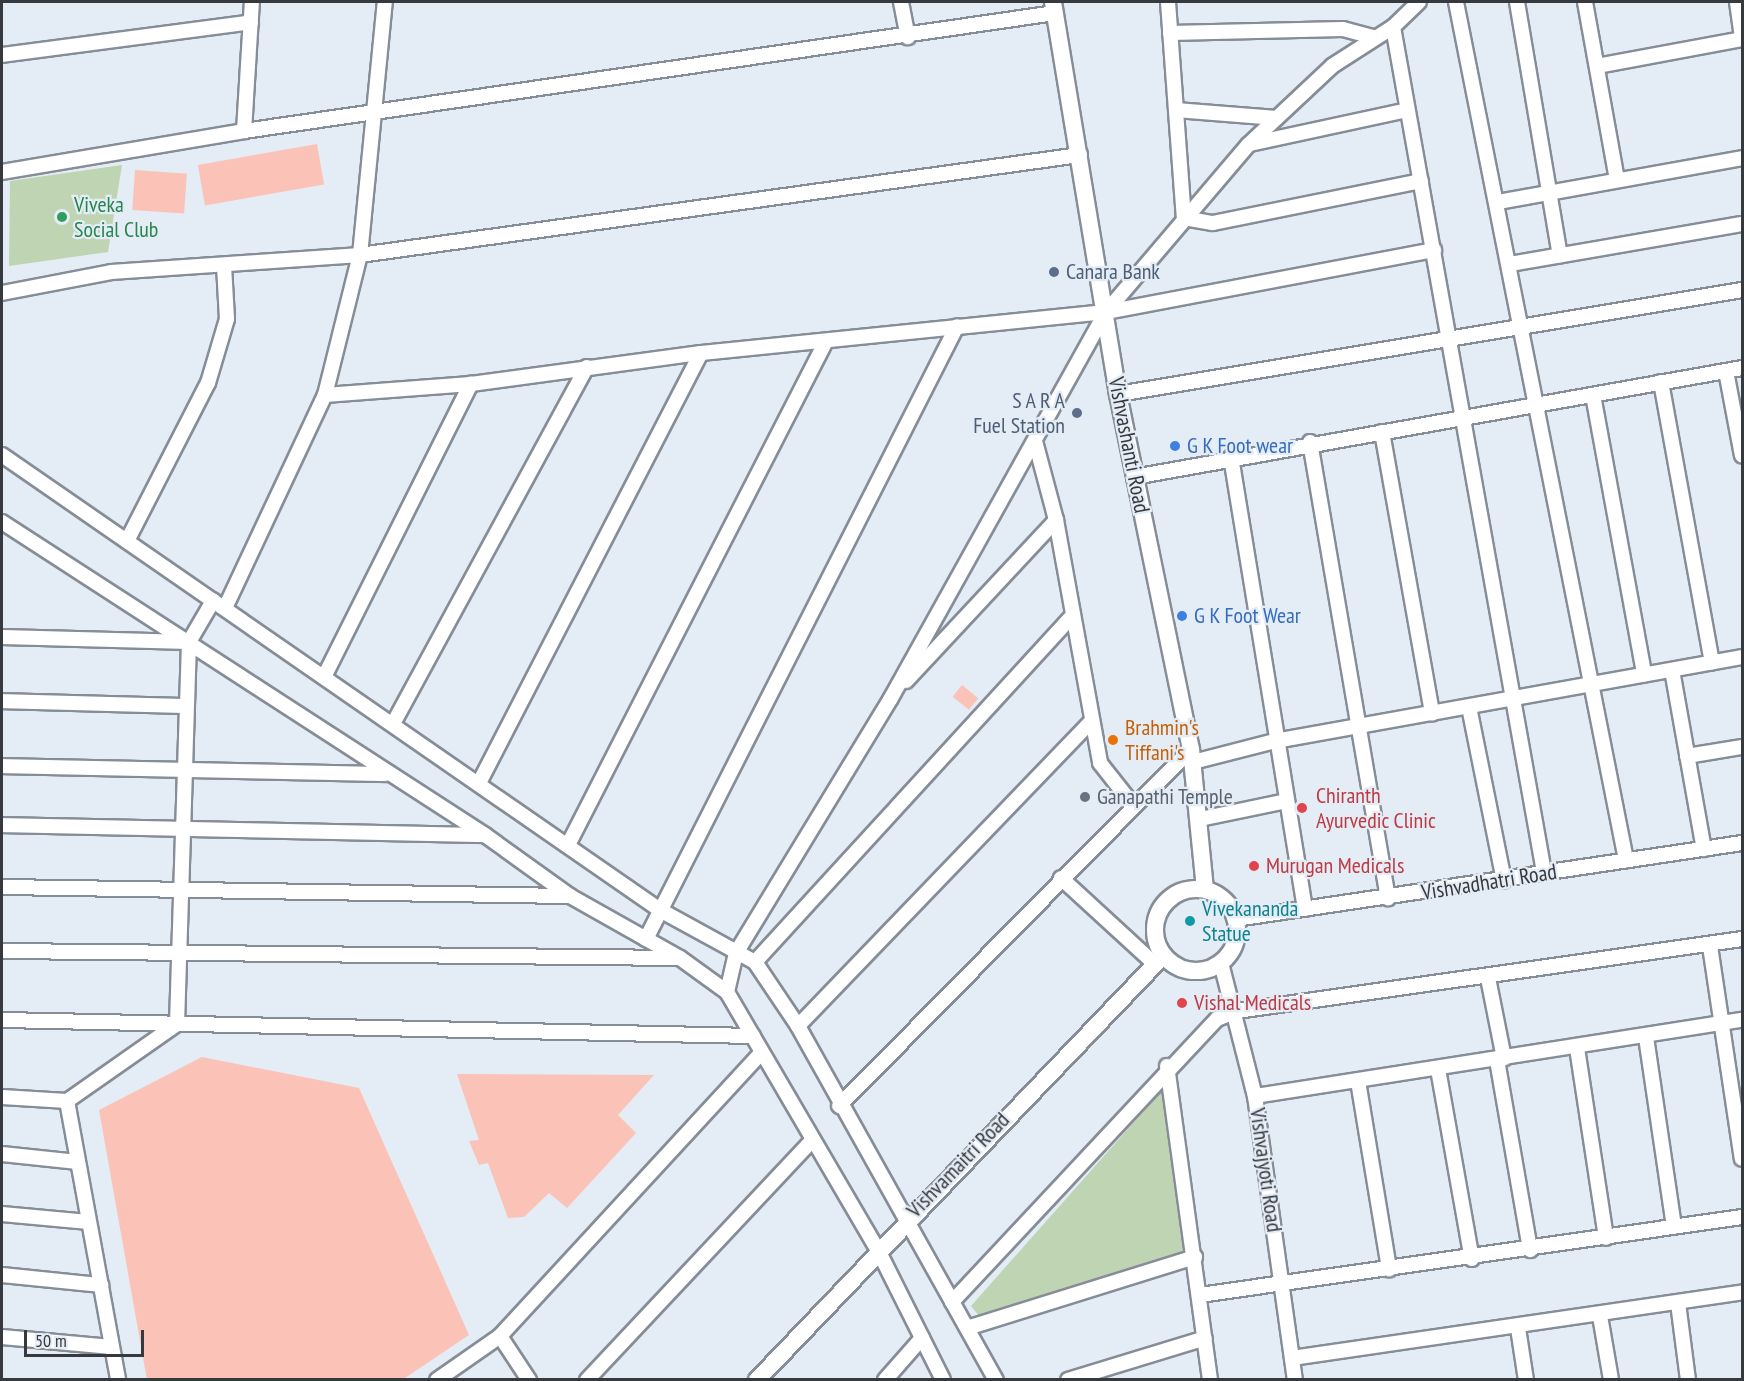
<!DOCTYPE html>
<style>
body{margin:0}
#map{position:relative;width:1744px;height:1381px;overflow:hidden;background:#e4ecf6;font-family:"PT Sans Narrow",sans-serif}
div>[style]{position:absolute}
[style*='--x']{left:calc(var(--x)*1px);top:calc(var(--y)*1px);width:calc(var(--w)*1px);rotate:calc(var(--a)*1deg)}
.green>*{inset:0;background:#bfd4b3}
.building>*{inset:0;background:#fbc3b8;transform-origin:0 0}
.roads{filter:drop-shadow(2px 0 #868d97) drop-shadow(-2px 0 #868d97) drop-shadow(0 2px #868d97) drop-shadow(0 -2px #868d97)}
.minor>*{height:14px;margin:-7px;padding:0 7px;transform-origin:7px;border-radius:7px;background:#fff}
.tertiary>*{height:16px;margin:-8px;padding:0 8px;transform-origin:8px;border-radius:8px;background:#fff}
.tertiary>.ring{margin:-8px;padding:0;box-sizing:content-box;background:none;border:16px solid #fff;border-radius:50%}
.dots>*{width:16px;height:16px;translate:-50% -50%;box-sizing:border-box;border:3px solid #e4ecf6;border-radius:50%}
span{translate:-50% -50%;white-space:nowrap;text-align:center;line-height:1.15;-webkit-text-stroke:4.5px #e4ecf6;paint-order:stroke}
.leisure-label{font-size:22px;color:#27864d}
.left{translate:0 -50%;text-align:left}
.service-label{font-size:22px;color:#4e5e75}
.right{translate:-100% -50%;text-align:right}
.street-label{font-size:22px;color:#36393d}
.shop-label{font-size:22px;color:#366cbe}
.food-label{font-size:22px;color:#c56008}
.health-label{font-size:22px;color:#be3a42}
.worship-label{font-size:22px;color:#5b616d}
.culture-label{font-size:22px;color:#0d838f}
.frame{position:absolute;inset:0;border:3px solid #36393d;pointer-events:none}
.scale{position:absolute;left:24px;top:1330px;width:120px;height:27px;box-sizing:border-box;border:3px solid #36393d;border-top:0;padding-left:8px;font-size:18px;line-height:21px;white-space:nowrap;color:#36393d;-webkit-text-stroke:4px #e4ecf6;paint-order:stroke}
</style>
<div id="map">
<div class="green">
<i style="clip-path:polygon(122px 165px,108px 252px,9px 266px,10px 181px)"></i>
<i style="clip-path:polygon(1165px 1087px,1184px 1252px,980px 1317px,971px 1306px)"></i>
</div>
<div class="building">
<i style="left:317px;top:144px;width:41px;height:121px;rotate:80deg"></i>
<i style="left:135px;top:170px;width:52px;height:40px;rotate:4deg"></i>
<i style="left:962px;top:685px;width:21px;height:15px;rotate:39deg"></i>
<i style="clip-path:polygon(202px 1057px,359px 1088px,469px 1335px,402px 1380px,147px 1380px,99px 1110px)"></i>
<i style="clip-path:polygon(457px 1074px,654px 1075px,618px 1115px,636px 1133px,567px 1208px,549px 1193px,524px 1217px,508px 1218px,488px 1163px,479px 1165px,469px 1141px,479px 1140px)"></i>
</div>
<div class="roads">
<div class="minor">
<i style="--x:901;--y:2;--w:36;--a:79"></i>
<i style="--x:1168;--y:2;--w:217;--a:85.8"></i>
<i style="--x:1184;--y:218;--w:29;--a:10"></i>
<i style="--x:1213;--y:223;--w:212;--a:-11.4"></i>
<i style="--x:1456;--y:2;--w:875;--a:78.79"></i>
<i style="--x:1517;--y:2;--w:257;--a:80.4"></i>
<i style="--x:1585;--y:2;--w:180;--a:79.8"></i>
<i style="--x:1737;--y:2;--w:34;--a:82"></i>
<i style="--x:1393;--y:27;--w:858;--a:79.87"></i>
<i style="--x:1170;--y:33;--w:173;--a:-1.3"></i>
<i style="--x:1343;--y:29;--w:30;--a:15"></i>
<i style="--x:2;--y:55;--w:251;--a:-7.5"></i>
<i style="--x:1597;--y:66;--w:147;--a:-10.5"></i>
<i style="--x:1176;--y:110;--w:101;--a:4.5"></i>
<i style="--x:244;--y:131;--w:129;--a:-86.5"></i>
<i style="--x:1250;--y:144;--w:161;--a:-12.2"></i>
<i style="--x:2;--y:172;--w:245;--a:-9.6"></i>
<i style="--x:244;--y:131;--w:820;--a:-8.28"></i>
<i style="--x:1498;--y:202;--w:248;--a:-10.2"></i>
<i style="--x:1510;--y:264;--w:235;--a:-9.8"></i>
<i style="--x:2;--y:293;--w:111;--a:-10.9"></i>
<i style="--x:111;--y:272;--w:250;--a:-3.9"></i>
<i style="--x:360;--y:255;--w:727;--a:-7.91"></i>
<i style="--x:1726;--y:371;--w:86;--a:79.3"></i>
<i style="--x:1661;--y:382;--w:285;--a:79.7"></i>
<i style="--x:1118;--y:394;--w:633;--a:-9.46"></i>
<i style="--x:325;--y:395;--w:146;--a:-4.3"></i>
<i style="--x:471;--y:384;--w:232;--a:-7.7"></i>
<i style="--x:701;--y:353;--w:407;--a:-5.8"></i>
<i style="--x:1106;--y:312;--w:334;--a:-10.7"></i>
<i style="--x:1593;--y:395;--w:284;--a:79.6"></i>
<i style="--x:1382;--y:432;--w:286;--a:79.9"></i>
<i style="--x:1035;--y:441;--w:82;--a:75.1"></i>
<i style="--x:1056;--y:520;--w:247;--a:79.7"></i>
<i style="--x:1100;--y:763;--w:53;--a:51.8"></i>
<i style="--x:1310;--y:442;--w:463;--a:80.3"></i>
<i style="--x:2;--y:455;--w:800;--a:34.66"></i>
<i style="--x:660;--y:910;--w:108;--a:28.7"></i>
<i style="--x:755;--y:962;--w:77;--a:56.1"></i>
<i style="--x:798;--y:1026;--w:406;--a:60.8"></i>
<i style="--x:1231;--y:457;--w:458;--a:80.7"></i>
<i style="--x:1134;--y:477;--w:618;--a:-10.16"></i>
<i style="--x:2;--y:522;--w:576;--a:32.94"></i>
<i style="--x:485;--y:835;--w:105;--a:35.7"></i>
<i style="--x:570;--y:896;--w:126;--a:29.4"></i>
<i style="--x:680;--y:958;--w:58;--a:35.9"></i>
<i style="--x:727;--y:992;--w:299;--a:59.7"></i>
<i style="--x:878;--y:1250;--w:145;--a:63.4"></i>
<i style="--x:127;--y:541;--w:178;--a:-62.9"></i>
<i style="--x:208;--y:383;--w:67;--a:-73.5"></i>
<i style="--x:227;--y:319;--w:54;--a:-93.2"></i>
<i style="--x:226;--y:606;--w:233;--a:-64.9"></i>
<i style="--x:325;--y:395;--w:144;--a:-76"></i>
<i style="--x:360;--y:255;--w:254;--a:-84.4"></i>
<i style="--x:2;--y:637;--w:187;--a:1.5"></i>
<i style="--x:189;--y:642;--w:382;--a:91.8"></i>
<i style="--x:177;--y:1024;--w:134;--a:145"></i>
<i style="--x:67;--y:1101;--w:65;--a:-176.5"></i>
<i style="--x:189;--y:642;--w:48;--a:-59.7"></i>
<i style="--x:1672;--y:670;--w:182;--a:79.9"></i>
<i style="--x:325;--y:675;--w:326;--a:-63.4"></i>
<i style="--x:906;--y:681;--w:220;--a:-47"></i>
<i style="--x:2;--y:701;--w:184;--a:1.6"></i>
<i style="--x:1469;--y:707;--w:177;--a:78.6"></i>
<i style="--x:394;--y:722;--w:404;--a:-61.5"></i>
<i style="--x:1687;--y:756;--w:56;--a:-9.3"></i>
<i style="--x:1193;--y:762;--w:85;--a:-14.4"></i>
<i style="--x:1275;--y:741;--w:474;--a:-10.2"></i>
<i style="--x:2;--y:766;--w:383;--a:1.2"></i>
<i style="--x:479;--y:783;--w:484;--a:-62.7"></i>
<i style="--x:1200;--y:819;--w:89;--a:-11.7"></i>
<i style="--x:2;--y:825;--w:481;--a:1.2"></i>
<i style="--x:568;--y:845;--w:566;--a:-62.89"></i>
<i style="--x:1061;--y:878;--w:127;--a:42.5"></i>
<i style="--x:2;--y:887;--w:568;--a:0.91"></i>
<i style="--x:1236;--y:919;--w:512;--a:-8.54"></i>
<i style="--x:646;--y:939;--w:687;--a:-63.1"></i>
<i style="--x:1710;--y:946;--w:215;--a:81.5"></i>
<i style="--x:2;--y:951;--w:676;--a:0.59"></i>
<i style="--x:755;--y:962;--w:468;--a:-47.5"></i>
<i style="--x:1221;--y:963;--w:137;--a:75.7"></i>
<i style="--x:1255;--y:1096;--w:287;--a:82"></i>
<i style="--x:1488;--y:978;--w:82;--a:78.7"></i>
<i style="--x:727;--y:992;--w:40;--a:-77"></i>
<i style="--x:736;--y:953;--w:298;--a:-58.7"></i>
<i style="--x:891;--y:698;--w:442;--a:-60.9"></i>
<i style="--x:1106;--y:312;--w:219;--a:-49.6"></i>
<i style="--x:1248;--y:145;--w:115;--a:-43.2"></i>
<i style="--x:1332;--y:66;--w:72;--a:-32.6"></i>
<i style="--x:1393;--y:27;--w:36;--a:-44"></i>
<i style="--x:2;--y:1020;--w:751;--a:1.22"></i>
<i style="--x:798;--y:1026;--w:424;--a:-46.1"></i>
<i style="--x:1646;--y:1037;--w:192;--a:81.6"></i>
<i style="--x:1577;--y:1048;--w:192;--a:81.3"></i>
<i style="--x:1497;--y:1060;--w:193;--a:80.1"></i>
<i style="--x:1167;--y:1066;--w:317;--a:82.2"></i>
<i style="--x:1438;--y:1069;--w:193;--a:79.9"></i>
<i style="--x:1358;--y:1081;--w:191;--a:80.6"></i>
<i style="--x:1255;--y:1096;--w:493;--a:-8.9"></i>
<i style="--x:67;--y:1101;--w:284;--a:79.6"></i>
<i style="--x:839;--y:1106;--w:501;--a:-45.4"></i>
<i style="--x:2;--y:1154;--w:76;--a:6"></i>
<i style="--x:2;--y:1214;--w:87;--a:5.3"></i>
<i style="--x:2;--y:1275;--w:100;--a:5.8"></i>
<i style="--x:1200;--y:1295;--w:548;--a:-8.19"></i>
<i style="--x:952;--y:1302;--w:388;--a:-46.9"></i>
<i style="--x:1217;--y:1019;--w:22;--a:-22"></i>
<i style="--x:1237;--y:1011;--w:510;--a:-8.11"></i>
<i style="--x:1678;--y:1303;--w:78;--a:82.6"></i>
<i style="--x:1600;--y:1316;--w:65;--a:80.2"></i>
<i style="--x:967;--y:1328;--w:239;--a:-17.3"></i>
<i style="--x:1518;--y:1328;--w:53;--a:81.3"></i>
<i style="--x:500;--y:1336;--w:53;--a:56.6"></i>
<i style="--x:2;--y:1337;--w:110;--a:5.2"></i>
<i style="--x:1292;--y:1358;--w:455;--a:-8.3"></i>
<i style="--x:437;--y:1380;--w:77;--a:-34.9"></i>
<i style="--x:500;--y:1336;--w:386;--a:-47.3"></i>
<i style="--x:587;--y:1380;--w:330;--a:-46.8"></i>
<i style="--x:885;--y:1380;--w:56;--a:-48.6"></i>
<i style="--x:1068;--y:1380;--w:143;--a:-17"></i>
</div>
<div class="tertiary">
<i style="--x:1053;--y:2;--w:397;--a:80.6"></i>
<i style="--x:1118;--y:394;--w:362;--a:78.4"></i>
<i style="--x:1191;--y:749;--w:141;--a:84.3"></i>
<i class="ring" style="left:1155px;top:889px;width:66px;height:66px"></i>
<i style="--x:757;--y:1380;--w:588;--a:-46.24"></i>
</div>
</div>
<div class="dots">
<i style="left:62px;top:217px;background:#2e9e5b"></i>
<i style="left:1054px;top:272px;background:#5c6f8a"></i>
<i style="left:1077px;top:413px;background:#5c6f8a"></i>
<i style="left:1175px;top:446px;background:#3f7fe0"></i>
<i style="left:1182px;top:616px;background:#3f7fe0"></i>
<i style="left:1113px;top:740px;background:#e8710a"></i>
<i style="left:1085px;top:797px;background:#6b7280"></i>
<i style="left:1302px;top:808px;background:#e0444e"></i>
<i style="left:1254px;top:866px;background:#e0444e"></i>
<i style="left:1190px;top:921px;background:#0f9aa8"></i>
<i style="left:1182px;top:1003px;background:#e0444e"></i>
</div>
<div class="leisure-label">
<span class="left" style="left:74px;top:217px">Viveka<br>Social Club</span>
</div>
<div class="service-label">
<span class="left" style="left:1066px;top:272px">Canara Bank</span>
<span class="right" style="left:1065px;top:413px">S A R A<br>Fuel Station</span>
</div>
<div class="street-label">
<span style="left:1129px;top:445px;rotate:79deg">Vishvashanti Road</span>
<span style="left:1489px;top:882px;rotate:-9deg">Vishvadhatri Road</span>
<span style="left:958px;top:1165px;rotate:-46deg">Vishvamaitri Road</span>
<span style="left:1266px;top:1170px;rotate:82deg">Vishvajyoti Road</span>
</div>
<div class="shop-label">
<span class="left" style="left:1187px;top:446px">G K Foot wear</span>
<span class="left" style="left:1194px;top:616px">G K Foot Wear</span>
</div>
<div class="food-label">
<span class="left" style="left:1125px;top:740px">Brahmin's<br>Tiffani's</span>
</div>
<div class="health-label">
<span class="left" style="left:1316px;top:808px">Chiranth<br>Ayurvedic Clinic</span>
<span class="left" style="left:1266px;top:866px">Murugan Medicals</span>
<span class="left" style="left:1194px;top:1003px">Vishal Medicals</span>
</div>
<div class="worship-label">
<span class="left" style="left:1097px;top:797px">Ganapathi Temple</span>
</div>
<div class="culture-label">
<span class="left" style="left:1202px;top:921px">Vivekananda<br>Statue</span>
</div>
<div class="frame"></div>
<div class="scale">50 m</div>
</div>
